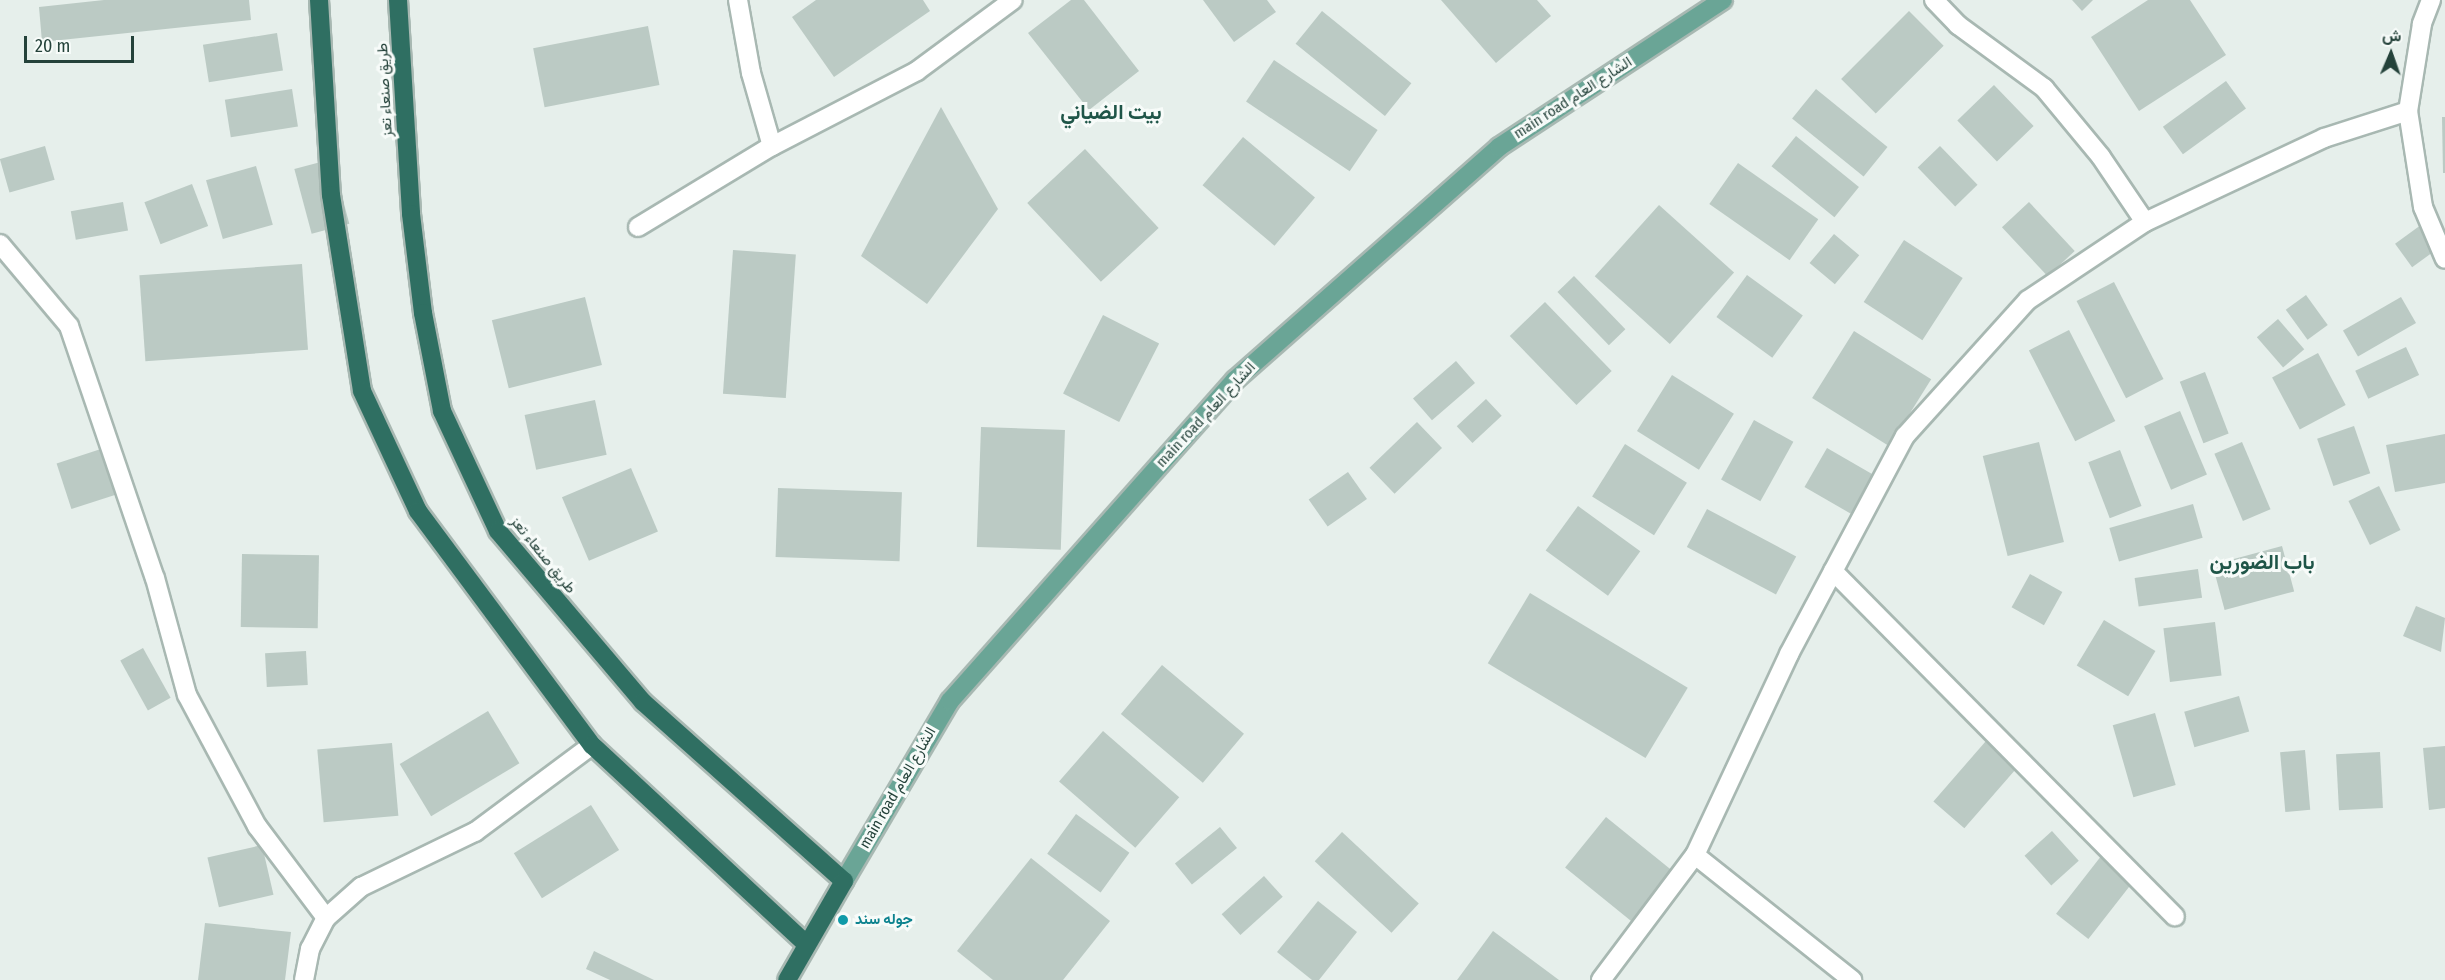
<!DOCTYPE html>
<meta charset="utf-8">
<style>
body{margin:0}
#map{position:relative;width:2445px;height:980px;overflow:hidden;background:#e6efeb;font-family:"Fira Sans Condensed",Vazirmatn,sans-serif}
div>[style]{position:absolute}
[style*='--x']{left:calc(var(--x)*1px);top:calc(var(--y)*1px);width:calc(var(--w)*1px);rotate:calc(var(--a)*1deg)}
.building>*{inset:0;background:#bbcac4;transform-origin:0 0}
.roads{filter:drop-shadow(2px 0 #a8b8b2) drop-shadow(-2px 0 #a8b8b2) drop-shadow(0 2px #a8b8b2) drop-shadow(0 -2px #a8b8b2)}
.street>*{height:18px;margin:-9px;padding:0 9px;transform-origin:9px;border-radius:9px;background:#fff}
.primary>*{height:18px;margin:-9px;padding:0 9px;transform-origin:9px;border-radius:9px;background:#6aa596}
.highway>*{height:18px;margin:-9px;padding:0 9px;transform-origin:9px;border-radius:9px;background:#2f6f62}
.dots>*{width:16px;height:16px;translate:-50% -50%;box-sizing:border-box;border:3px solid #f7fbf9;border-radius:50%}
span{translate:-50% -50%;white-space:nowrap;text-align:center;line-height:1.15;-webkit-text-stroke:6px #f7fbf9;paint-order:stroke}
.street-label{font-size:15px;color:#24423a}
.culture-label{font-size:15px;color:#0d838f;font-weight:700}
.left{translate:0 -50%;text-align:left}
.district-label{font-size:21px;color:#1f5548;font-weight:700}
.north{position:absolute;left:2361px;top:24px;width:60px;height:60px;-webkit-text-stroke:4px #f7fbf9;paint-order:stroke;rotate:2deg;font-size:16px;font-weight:700;line-height:24px;text-align:center;color:#24423a}
.north::after{content:'';display:block;margin:auto;width:21px;height:27px;background:#24423a;clip-path:polygon(50% 0,100% 100%,50% 72%,0 100%)}
.scale{position:absolute;left:24px;top:36px;width:110px;height:27px;box-sizing:border-box;border:3px solid #24423a;border-top:0;padding-left:8px;font-size:18px;line-height:21px;white-space:nowrap;color:#24423a;-webkit-text-stroke:4px #f7fbf9;paint-order:stroke}
</style>
<div id="map">
<div class="building">
<i style="clip-path:polygon(104px 0,249px 0,251px 20px,42px 42px,39px 7px)"></i>
<i style="clip-path:polygon(816px 0,923px 0,930px 11px,834px 77px,792px 17px)"></i>
<i style="clip-path:polygon(1071px 0,1084px 0,1139px 71px,1089px 110px,1028px 33px)"></i>
<i style="clip-path:polygon(1203px 0,1267px 0,1276px 12px,1234px 42px)"></i>
<i style="clip-path:polygon(1441px 0,1537px 0,1551px 16px,1496px 63px)"></i>
<i style="clip-path:polygon(2072px 0,2093px 0,2082px 11px)"></i>
<i style="clip-path:polygon(2148px 0,2190px 0,2226px 55px,2139px 111px,2091px 37px)"></i>
<i style="left:1322px;top:11px;width:115px;height:42px;rotate:39deg"></i>
<i style="left:1909px;top:11px;width:49px;height:96px;rotate:45deg"></i>
<i style="left:648px;top:26px;width:60px;height:117px;rotate:79deg"></i>
<i style="left:277px;top:33px;width:38px;height:75px;rotate:81deg"></i>
<i style="left:1274px;top:60px;width:125px;height:50px;rotate:34deg"></i>
<i style="left:2226px;top:81px;width:34px;height:78px;rotate:54deg"></i>
<i style="left:1994px;top:85px;width:57px;height:51px;rotate:46deg"></i>
<i style="left:292px;top:89px;width:38px;height:68px;rotate:81deg"></i>
<i style="left:1816px;top:89px;width:92px;height:38px;rotate:39deg"></i>
<i style="clip-path:polygon(941px 107px,998px 209px,927px 304px,861px 256px)"></i>
<i style="clip-path:polygon(2442px 117px,2445px 117px,2445px 173px,2443px 173px)"></i>
<i style="left:1796px;top:136px;width:81px;height:39px;rotate:39deg"></i>
<i style="left:1243px;top:137px;width:94px;height:63px;rotate:40deg"></i>
<i style="left:45px;top:146px;width:35px;height:47px;rotate:74deg"></i>
<i style="left:1940px;top:146px;width:54px;height:31px;rotate:46deg"></i>
<i style="left:1085px;top:149px;width:108px;height:79px;rotate:47deg"></i>
<i style="left:332px;top:159px;width:67px;height:39px;rotate:75deg"></i>
<i style="left:1738px;top:163px;width:98px;height:50px;rotate:35deg"></i>
<i style="left:256px;top:166px;width:61px;height:52px;rotate:74deg"></i>
<i style="left:192px;top:184px;width:45px;height:51px;rotate:69deg"></i>
<i style="left:123px;top:202px;width:29px;height:53px;rotate:80deg"></i>
<i style="left:2029px;top:202px;width:67px;height:37px;rotate:47deg"></i>
<i style="left:1659px;top:205px;width:101px;height:96px;rotate:42deg"></i>
<i style="left:2425px;top:222px;width:29px;height:37px;rotate:54deg"></i>
<i style="left:1834px;top:234px;width:33px;height:38px;rotate:40deg"></i>
<i style="left:1904px;top:240px;width:70px;height:74px;rotate:33deg"></i>
<i style="left:733px;top:250px;width:63px;height:144px;rotate:4deg"></i>
<i style="left:302px;top:264px;width:86px;height:163px;rotate:86deg"></i>
<i style="left:1747px;top:275px;width:69px;height:52px;rotate:36deg"></i>
<i style="left:1574px;top:276px;width:74px;height:23px;rotate:46deg"></i>
<i style="left:2114px;top:282px;width:109px;height:42px;rotate:63deg"></i>
<i style="left:2306px;top:295px;width:37px;height:25px;rotate:54deg"></i>
<i style="left:585px;top:297px;width:70px;height:96px;rotate:76deg"></i>
<i style="left:2401px;top:297px;width:30px;height:67px;rotate:60deg"></i>
<i style="left:1545px;top:302px;width:96px;height:49px;rotate:46deg"></i>
<i style="left:1103px;top:315px;width:63px;height:88px;rotate:27deg"></i>
<i style="left:2278px;top:319px;width:40px;height:28px;rotate:49deg"></i>
<i style="left:2069px;top:330px;width:102px;height:45px;rotate:63deg"></i>
<i style="left:1854px;top:331px;width:91px;height:79px;rotate:32deg"></i>
<i style="left:2406px;top:347px;width:31px;height:56px;rotate:65deg"></i>
<i style="left:2318px;top:353px;width:59px;height:52px;rotate:62deg"></i>
<i style="left:1456px;top:361px;width:29px;height:57px;rotate:49deg"></i>
<i style="left:2205px;top:372px;width:66px;height:27px;rotate:69deg"></i>
<i style="left:1672px;top:375px;width:73px;height:66px;rotate:32deg"></i>
<i style="left:1486px;top:399px;width:23px;height:40px;rotate:47deg"></i>
<i style="left:595px;top:400px;width:56px;height:72px;rotate:78deg"></i>
<i style="left:2180px;top:411px;width:69px;height:39px;rotate:67deg"></i>
<i style="left:1754px;top:420px;width:45px;height:68px;rotate:29deg"></i>
<i style="left:1417px;top:422px;width:36px;height:66px;rotate:46deg"></i>
<i style="left:2354px;top:426px;width:50px;height:39px;rotate:71deg"></i>
<i style="left:981px;top:427px;width:84px;height:120px;rotate:2deg"></i>
<i style="clip-path:polygon(2445px 434px,2445px 483px,2395px 492px,2386px 445px)"></i>
<i style="left:2039px;top:442px;width:103px;height:58px;rotate:76deg"></i>
<i style="left:2242px;top:442px;width:73px;height:30px;rotate:67deg"></i>
<i style="left:1625px;top:444px;width:73px;height:62px;rotate:32deg"></i>
<i style="left:107px;top:447px;width:48px;height:53px;rotate:72deg"></i>
<i style="left:1827px;top:448px;width:69px;height:45px;rotate:30deg"></i>
<i style="left:2120px;top:450px;width:60px;height:34px;rotate:69deg"></i>
<i style="left:631px;top:468px;width:69px;height:75px;rotate:67deg"></i>
<i style="left:1348px;top:472px;width:33px;height:48px;rotate:55deg"></i>
<i style="left:2379px;top:486px;width:49px;height:34px;rotate:64deg"></i>
<i style="left:778px;top:488px;width:124px;height:69px;rotate:2deg"></i>
<i style="left:2193px;top:504px;width:35px;height:87px;rotate:74deg"></i>
<i style="left:1578px;top:506px;width:77px;height:55px;rotate:36deg"></i>
<i style="left:1707px;top:509px;width:101px;height:43px;rotate:28deg"></i>
<i style="left:2282px;top:546px;width:47px;height:72px;rotate:75deg"></i>
<i style="left:242px;top:554px;width:77px;height:73px;rotate:1deg"></i>
<i style="left:2198px;top:569px;width:29px;height:64px;rotate:82deg"></i>
<i style="left:2030px;top:574px;width:37px;height:38px;rotate:29deg"></i>
<i style="left:1530px;top:593px;width:184px;height:82px;rotate:31deg"></i>
<i style="clip-path:polygon(2416px 606px,2445px 618px,2441px 652px,2403px 636px)"></i>
<i style="left:2104px;top:620px;width:60px;height:53px;rotate:31deg"></i>
<i style="left:2215px;top:622px;width:54px;height:52px;rotate:83deg"></i>
<i style="left:143px;top:648px;width:57px;height:26px;rotate:61deg"></i>
<i style="left:306px;top:651px;width:34px;height:41px;rotate:87deg"></i>
<i style="left:1162px;top:665px;width:107px;height:64px;rotate:40deg"></i>
<i style="left:2239px;top:696px;width:37px;height:57px;rotate:74deg"></i>
<i style="left:488px;top:711px;width:61px;height:103px;rotate:59deg"></i>
<i style="left:2155px;top:713px;width:75px;height:44px;rotate:74deg"></i>
<i style="left:1999px;top:726px;width:41px;height:100px;rotate:41deg"></i>
<i style="left:1103px;top:731px;width:101px;height:67px;rotate:41deg"></i>
<i style="left:392px;top:743px;width:73px;height:75px;rotate:85deg"></i>
<i style="clip-path:polygon(2445px 746px,2445px 808px,2429px 810px,2423px 748px)"></i>
<i style="left:2305px;top:750px;width:60px;height:25px;rotate:85deg"></i>
<i style="left:2380px;top:752px;width:56px;height:44px;rotate:87deg"></i>
<i style="left:591px;top:805px;width:53px;height:91px;rotate:58deg"></i>
<i style="left:1076px;top:814px;width:66px;height:49px;rotate:36deg"></i>
<i style="left:1606px;top:817px;width:102px;height:65px;rotate:39deg"></i>
<i style="left:1220px;top:827px;width:27px;height:58px;rotate:51deg"></i>
<i style="left:2052px;top:831px;width:40px;height:37px;rotate:48deg"></i>
<i style="left:1342px;top:832px;width:105px;height:40px;rotate:43deg"></i>
<i style="left:262px;top:845px;width:51px;height:56px;rotate:77deg"></i>
<i style="left:2109px;top:846px;width:41px;height:86px;rotate:38deg"></i>
<i style="clip-path:polygon(1031px 858px,1110px 921px,1063px 980px,993px 980px,957px 951px)"></i>
<i style="left:1264px;top:876px;width:28px;height:57px;rotate:48deg"></i>
<i style="clip-path:polygon(1318px 901px,1357px 932px,1319px 980px,1312px 980px,1277px 952px)"></i>
<i style="clip-path:polygon(205px 923px,291px 932px,285px 980px,198px 980px)"></i>
<i style="clip-path:polygon(1493px 931px,1559px 980px,1457px 980px)"></i>
<i style="clip-path:polygon(594px 951px,654px 980px,610px 980px,586px 969px)"></i>
</div>
<div class="roads">
<div class="street">
<i style="--x:738;--y:0;--w:74;--a:79.9"></i>
<i style="--x:751;--y:73;--w:76;--a:74"></i>
<i style="--x:1934;--y:0;--w:35;--a:46"></i>
<i style="--x:1958;--y:25;--w:107;--a:36.2"></i>
<i style="--x:2044;--y:88;--w:89;--a:50.4"></i>
<i style="--x:2101;--y:157;--w:78;--a:55.9"></i>
<i style="--x:2431;--y:0;--w:26;--a:111"></i>
<i style="--x:2422;--y:24;--w:88;--a:99.1"></i>
<i style="--x:2408;--y:111;--w:97;--a:81.1"></i>
<i style="--x:2423;--y:207;--w:56;--a:67.1"></i>
<i style="--x:638;--y:227;--w:157;--a:-31.2"></i>
<i style="--x:772;--y:146;--w:163;--a:-27.3"></i>
<i style="--x:917;--y:71;--w:119;--a:-36.5"></i>
<i style="--x:0;--y:244;--w:107;--a:49.9"></i>
<i style="--x:69;--y:326;--w:266;--a:71.2"></i>
<i style="--x:155;--y:578;--w:121;--a:74.7"></i>
<i style="--x:187;--y:695;--w:149;--a:61.9"></i>
<i style="--x:257;--y:826;--w:115;--a:53.1"></i>
<i style="--x:1833;--y:571;--w:486;--a:45.3"></i>
<i style="--x:1695;--y:855;--w:201;--a:38.5"></i>
<i style="--x:304;--y:980;--w:32;--a:-79"></i>
<i style="--x:310;--y:949;--w:35;--a:-63"></i>
<i style="--x:326;--y:918;--w:47;--a:-41.5"></i>
<i style="--x:361;--y:887;--w:127;--a:-25.8"></i>
<i style="--x:475;--y:832;--w:146;--a:-36.6"></i>
<i style="--x:1601;--y:980;--w:156;--a:-53.1"></i>
<i style="--x:1695;--y:855;--w:222;--a:-64.9"></i>
<i style="--x:1789;--y:654;--w:247;--a:-62"></i>
<i style="--x:1905;--y:436;--w:183;--a:-47.9"></i>
<i style="--x:2028;--y:300;--w:141;--a:-33.7"></i>
<i style="--x:2145;--y:222;--w:198;--a:-25.1"></i>
<i style="--x:2324;--y:138;--w:88;--a:-17.8"></i>
</div>
<div class="primary">
<i style="--x:844;--y:881;--w:209;--a:-59.5"></i>
<i style="--x:950;--y:701;--w:429;--a:-48.4"></i>
<i style="--x:1235;--y:380;--w:352;--a:-41.4"></i>
<i style="--x:1499;--y:147;--w:268;--a:-33.3"></i>
</div>
<div class="highway">
<i style="--x:319;--y:0;--w:195;--a:86.5"></i>
<i style="--x:331;--y:195;--w:198;--a:81"></i>
<i style="--x:362;--y:391;--w:132;--a:65"></i>
<i style="--x:418;--y:511;--w:292;--a:53.4"></i>
<i style="--x:592;--y:745;--w:292;--a:42.9"></i>
<i style="--x:398;--y:0;--w:214;--a:86.5"></i>
<i style="--x:411;--y:214;--w:100;--a:83.1"></i>
<i style="--x:423;--y:313;--w:100;--a:79"></i>
<i style="--x:442;--y:411;--w:132;--a:65"></i>
<i style="--x:498;--y:531;--w:224;--a:49.7"></i>
<i style="--x:643;--y:702;--w:269;--a:41.7"></i>
<i style="--x:844;--y:881;--w:114;--a:119.9"></i>
</div>
</div>
<div class="dots">
<i style="left:843px;top:920px;background:#0f9aa8"></i>
</div>
<div class="street-label">
<span style="left:385px;top:90px;rotate:-93deg">طريق صنعاء تعز</span>
<span style="left:1573px;top:98px;rotate:-33deg">main road الشارع العام</span>
<span style="left:1206px;top:415px;rotate:-47deg">main road الشارع العام</span>
<span style="left:543px;top:555px;rotate:51deg">طريق صنعاء تعز</span>
<span style="left:898px;top:788px;rotate:-60deg">main road الشارع العام</span>
</div>
<div class="culture-label">
<span class="left" style="left:855px;top:920px">جوله سند</span>
</div>
<div class="district-label">
<span style="left:1111px;top:112px">بيت الضياني</span>
<span style="left:2262px;top:562px">باب الضورين</span>
</div>
<div class="north">ش</div>
<div class="scale">20 m</div>
</div>
